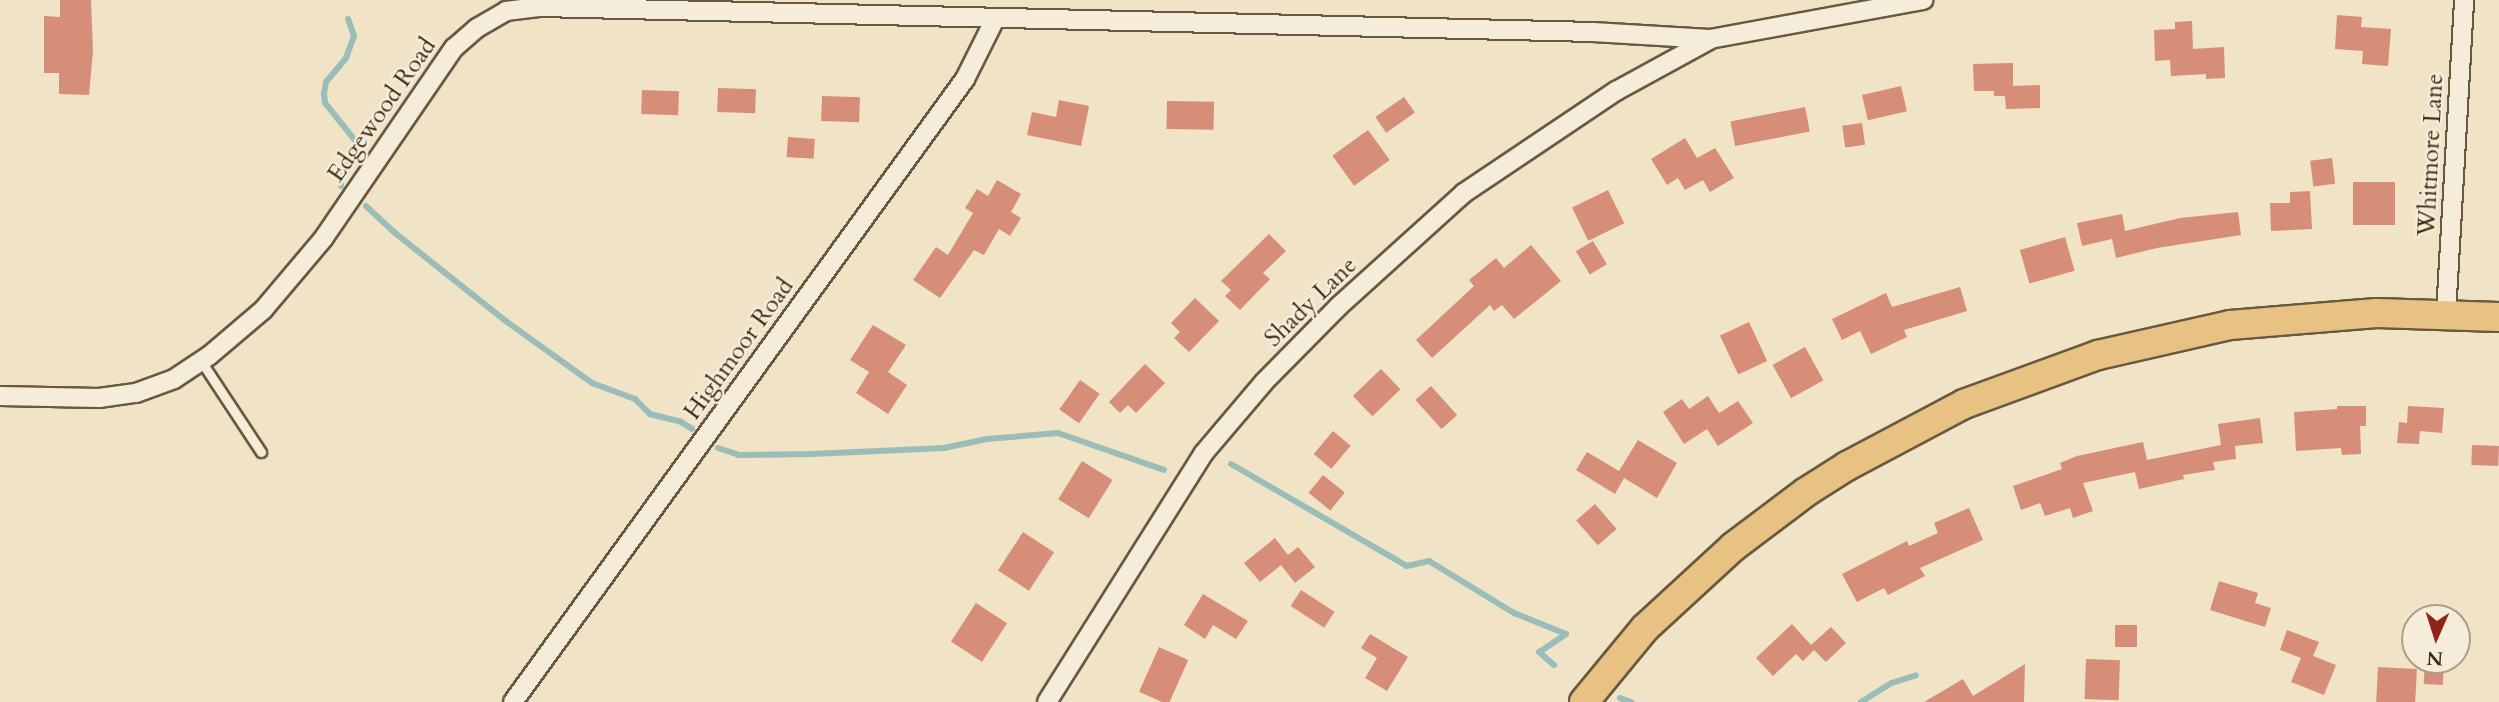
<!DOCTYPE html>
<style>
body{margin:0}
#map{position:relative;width:2499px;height:702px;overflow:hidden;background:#f0e3c6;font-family:Cardo,serif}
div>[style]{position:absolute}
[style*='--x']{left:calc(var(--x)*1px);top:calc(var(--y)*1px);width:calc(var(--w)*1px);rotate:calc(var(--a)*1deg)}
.stream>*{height:6px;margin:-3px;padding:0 3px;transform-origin:3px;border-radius:3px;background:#9bbdb9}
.building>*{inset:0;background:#d68e78;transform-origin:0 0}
.roads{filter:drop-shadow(2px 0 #695940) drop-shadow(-2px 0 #695940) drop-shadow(0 2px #695940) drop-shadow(0 -2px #695940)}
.lane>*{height:9px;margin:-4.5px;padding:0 4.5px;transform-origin:4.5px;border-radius:4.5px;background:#f5edda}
.street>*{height:18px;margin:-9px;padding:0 9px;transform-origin:9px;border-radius:9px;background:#f5edda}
.primary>*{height:28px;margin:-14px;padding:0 14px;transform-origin:14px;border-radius:14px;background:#e8c283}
span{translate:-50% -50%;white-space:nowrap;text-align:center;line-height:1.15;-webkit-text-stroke:5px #f5edda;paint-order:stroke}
.street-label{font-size:24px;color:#3c2b14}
.north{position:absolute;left:2401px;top:604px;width:70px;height:70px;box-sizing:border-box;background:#f5edda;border:2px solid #ab9f8b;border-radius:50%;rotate:183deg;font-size:19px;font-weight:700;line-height:28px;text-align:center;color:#3c2b14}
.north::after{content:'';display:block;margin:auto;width:24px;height:32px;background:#8f2418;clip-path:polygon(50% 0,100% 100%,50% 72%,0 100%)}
</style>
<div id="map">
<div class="stream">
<i style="--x:341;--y:186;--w:15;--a:-94"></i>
<i style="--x:340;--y:171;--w:15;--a:-48"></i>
<i style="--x:350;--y:160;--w:18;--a:-63"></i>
<i style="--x:358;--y:144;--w:53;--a:-128.8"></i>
<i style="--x:325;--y:103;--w:9;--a:-96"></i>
<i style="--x:324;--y:94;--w:12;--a:-81"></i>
<i style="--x:326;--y:82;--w:31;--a:-50"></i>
<i style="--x:346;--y:58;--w:23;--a:-70"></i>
<i style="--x:354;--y:36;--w:18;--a:-109"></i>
<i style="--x:366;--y:206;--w:40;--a:43"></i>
<i style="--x:395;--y:233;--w:138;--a:38.5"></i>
<i style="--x:503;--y:319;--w:110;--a:35.7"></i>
<i style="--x:592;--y:383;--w:46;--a:20.4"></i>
<i style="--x:635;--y:399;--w:21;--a:45"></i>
<i style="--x:650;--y:414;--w:32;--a:14"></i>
<i style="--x:681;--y:422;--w:13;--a:32"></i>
<i style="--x:718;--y:448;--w:22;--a:18"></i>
<i style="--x:739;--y:455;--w:73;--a:-0.8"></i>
<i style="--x:812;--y:454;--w:132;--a:-2.6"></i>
<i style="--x:944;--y:448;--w:44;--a:-11.8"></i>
<i style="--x:987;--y:439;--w:71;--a:-4.8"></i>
<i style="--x:1058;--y:433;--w:112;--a:19.2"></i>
<i style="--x:1231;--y:464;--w:203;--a:30.1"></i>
<i style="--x:1407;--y:566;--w:23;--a:-13"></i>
<i style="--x:1429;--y:561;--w:100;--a:31.5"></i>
<i style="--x:1514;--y:613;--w:56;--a:22"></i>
<i style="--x:1566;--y:634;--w:32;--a:146"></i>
<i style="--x:1539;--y:652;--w:20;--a:41"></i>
<i style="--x:1620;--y:698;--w:12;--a:20"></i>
<i style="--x:1861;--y:702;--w:36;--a:-32"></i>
<i style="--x:1892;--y:683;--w:25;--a:-18"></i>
</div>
<div class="building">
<i style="clip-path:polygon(60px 0,91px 0,93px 51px,89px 95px,59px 94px,59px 73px,44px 73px,44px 16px,60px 17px)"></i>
<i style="clip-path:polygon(2337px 15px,2362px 17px,2361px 27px,2391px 29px,2388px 66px,2362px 64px,2363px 51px,2335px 49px)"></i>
<i style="clip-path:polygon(2192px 21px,2193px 49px,2224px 47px,2225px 78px,2206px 79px,2206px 74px,2171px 76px,2170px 60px,2155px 61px,2154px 30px,2175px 29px,2175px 22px)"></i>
<i style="clip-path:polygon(2013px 63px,2013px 86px,2040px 85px,2040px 108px,2006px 109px,2005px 96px,1994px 96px,1994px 91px,1974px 91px,1973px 64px)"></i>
<i style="left:1901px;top:86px;width:26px;height:40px;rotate:77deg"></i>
<i style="left:718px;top:88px;width:38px;height:24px;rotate:2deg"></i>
<i style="left:642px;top:90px;width:37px;height:24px;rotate:2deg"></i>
<i style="left:822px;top:96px;width:38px;height:25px;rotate:2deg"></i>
<i style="left:1404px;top:97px;width:19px;height:35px;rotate:55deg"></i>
<i style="clip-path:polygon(1059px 100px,1089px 106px,1081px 146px,1027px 135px,1032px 112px,1056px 117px)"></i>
<i style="left:1167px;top:101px;width:47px;height:28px;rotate:1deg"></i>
<i style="left:1805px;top:107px;width:25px;height:76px;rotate:79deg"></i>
<i style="left:1862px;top:123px;width:22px;height:20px;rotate:82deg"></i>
<i style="left:1368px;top:130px;width:37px;height:44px;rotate:54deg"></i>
<i style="left:788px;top:137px;width:27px;height:20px;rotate:4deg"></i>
<i style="clip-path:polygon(1685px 138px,1697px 158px,1715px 148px,1734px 178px,1710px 192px,1703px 180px,1685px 190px,1678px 178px,1667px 185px,1651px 159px)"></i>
<i style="left:2332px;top:158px;width:26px;height:22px;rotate:83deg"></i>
<i style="clip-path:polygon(997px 180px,1021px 194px,1011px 212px,1021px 218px,1010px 236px,999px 229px,984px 255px,974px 250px,940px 298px,913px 280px,936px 247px,948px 255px,973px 213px,965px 208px,977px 189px,988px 196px)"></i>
<i style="left:2353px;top:182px;width:42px;height:43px"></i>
<i style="left:1608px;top:190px;width:37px;height:40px;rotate:64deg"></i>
<i style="clip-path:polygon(2310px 191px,2312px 229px,2271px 231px,2270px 203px,2290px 203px,2290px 192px)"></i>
<i style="clip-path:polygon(2238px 212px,2241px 235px,2157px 248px,2116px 258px,2112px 239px,2082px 246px,2077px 223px,2122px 214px,2125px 231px,2180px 218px)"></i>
<i style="clip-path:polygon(1269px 234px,1286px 251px,1263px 273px,1270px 279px,1240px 310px,1225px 296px,1231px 290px,1221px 281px)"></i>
<i style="left:2065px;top:237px;width:35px;height:47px;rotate:74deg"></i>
<i style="left:1593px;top:241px;width:27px;height:20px;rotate:59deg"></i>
<i style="clip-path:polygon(1531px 245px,1561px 281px,1514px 319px,1502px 305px,1494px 311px,1490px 305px,1432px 358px,1416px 340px,1474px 286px,1469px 280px,1496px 258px,1504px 268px)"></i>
<i style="clip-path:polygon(1960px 287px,1967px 311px,1904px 330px,1907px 337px,1871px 354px,1860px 331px,1842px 340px,1832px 319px,1886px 293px,1892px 307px)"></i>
<i style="clip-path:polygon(1195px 298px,1219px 321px,1189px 352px,1174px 338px,1180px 332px,1171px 323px)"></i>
<i style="left:1749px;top:322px;width:43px;height:32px;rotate:65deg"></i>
<i style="clip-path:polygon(873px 325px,906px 345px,888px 372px,907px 385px,888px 414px,856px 393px,869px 372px,850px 360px)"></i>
<i style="left:1805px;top:347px;width:38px;height:37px;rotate:61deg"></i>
<i style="clip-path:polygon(1145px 364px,1165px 383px,1136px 413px,1128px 405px,1120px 413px,1109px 402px)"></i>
<i style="left:1381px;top:369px;width:28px;height:39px;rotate:46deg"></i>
<i style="left:1080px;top:380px;width:24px;height:36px;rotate:35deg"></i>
<i style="left:1431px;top:386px;width:39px;height:21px;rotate:48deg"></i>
<i style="clip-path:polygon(1708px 396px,1719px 413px,1738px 401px,1753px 423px,1718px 446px,1707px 429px,1684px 444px,1663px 412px,1682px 399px,1689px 409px)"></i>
<i style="clip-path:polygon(2337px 406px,2366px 406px,2366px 426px,2360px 426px,2361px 454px,2342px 455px,2341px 448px,2296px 451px,2294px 412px,2337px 409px)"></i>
<i style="clip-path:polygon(2408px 406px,2444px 408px,2442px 433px,2420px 431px,2419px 444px,2397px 443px,2399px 422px,2407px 423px)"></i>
<i style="clip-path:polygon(2260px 418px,2263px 443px,2235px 446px,2236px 459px,2213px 462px,2215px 470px,2183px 475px,2184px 479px,2139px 489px,2135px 472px,2083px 483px,2093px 511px,2073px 518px,2070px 508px,2045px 516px,2040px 503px,2021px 510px,2013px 486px,2062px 469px,2060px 463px,2077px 456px,2143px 442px,2147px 460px,2221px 445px,2218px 424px)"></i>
<i style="left:1333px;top:431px;width:23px;height:30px;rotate:40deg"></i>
<i style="clip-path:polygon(1638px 440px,1677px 463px,1657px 498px,1624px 478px,1615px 494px,1576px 470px,1587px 452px,1619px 471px)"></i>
<i style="left:2472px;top:445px;width:27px;height:20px;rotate:2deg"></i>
<i style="left:1082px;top:461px;width:36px;height:45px;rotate:32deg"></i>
<i style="left:1323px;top:475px;width:28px;height:23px;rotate:39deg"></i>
<i style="left:1595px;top:504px;width:33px;height:25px;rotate:49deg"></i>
<i style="clip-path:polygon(1969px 508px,1983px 540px,1920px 568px,1925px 576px,1888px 595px,1884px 588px,1857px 602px,1842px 574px,1907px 541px,1909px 546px,1938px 533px,1934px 523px)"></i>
<i style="left:1023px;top:532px;width:37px;height:46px;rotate:33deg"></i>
<i style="clip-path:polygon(1275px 538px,1288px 555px,1298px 547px,1315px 567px,1295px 583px,1281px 565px,1260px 582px,1244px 563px)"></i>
<i style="clip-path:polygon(2219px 581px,2258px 593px,2255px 603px,2271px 608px,2265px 627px,2210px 610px)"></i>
<i style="left:1301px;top:590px;width:40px;height:19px;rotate:33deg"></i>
<i style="clip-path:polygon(1203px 594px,1248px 621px,1236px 639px,1213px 625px,1205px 639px,1184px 625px)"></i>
<i style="left:976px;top:603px;width:37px;height:46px;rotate:33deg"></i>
<i style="clip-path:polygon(1792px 624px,1811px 645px,1831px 627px,1846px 643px,1826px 662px,1814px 650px,1803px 661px,1796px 654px,1773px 676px,1756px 658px)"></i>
<i style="left:2137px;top:625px;width:22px;height:22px;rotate:90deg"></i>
<i style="clip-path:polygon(2287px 630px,2319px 642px,2313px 656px,2336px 665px,2324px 695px,2291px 682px,2301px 658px,2280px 650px)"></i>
<i style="clip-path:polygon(1370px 634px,1408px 657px,1387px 691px,1365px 678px,1377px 658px,1361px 648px)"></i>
<i style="left:1159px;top:647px;width:32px;height:49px;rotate:24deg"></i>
<i style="left:2086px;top:659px;width:34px;height:40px;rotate:2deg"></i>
<i style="left:2425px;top:660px;width:19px;height:24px;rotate:3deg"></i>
<i style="clip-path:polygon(2025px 664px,2024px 702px,1924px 702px,1963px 679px,1973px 696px)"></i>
<i style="left:2378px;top:667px;width:39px;height:35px;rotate:3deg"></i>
</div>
<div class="roads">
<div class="lane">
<i style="--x:201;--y:361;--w:109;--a:56.6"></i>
</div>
<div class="street">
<i style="--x:2446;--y:314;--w:315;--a:-86.7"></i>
<i style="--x:0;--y:396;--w:99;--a:1.2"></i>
<i style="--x:99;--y:398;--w:37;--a:-8"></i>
<i style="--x:136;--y:393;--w:40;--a:-20.2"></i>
<i style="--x:174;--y:379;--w:43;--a:-33.7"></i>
<i style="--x:210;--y:355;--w:70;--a:-40.3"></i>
<i style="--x:263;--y:310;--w:93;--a:-49.8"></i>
<i style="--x:323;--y:239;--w:232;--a:-55.6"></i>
<i style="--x:454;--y:48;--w:30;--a:-41"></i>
<i style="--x:477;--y:28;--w:34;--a:-30"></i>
<i style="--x:506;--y:11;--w:35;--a:-7"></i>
<i style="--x:541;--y:7;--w:1052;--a:1.36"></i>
<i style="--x:1593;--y:32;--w:117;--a:3.4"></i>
<i style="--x:1710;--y:39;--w:217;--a:-10.4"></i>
<i style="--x:513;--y:702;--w:770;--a:-54.04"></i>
<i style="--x:965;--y:79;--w:67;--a:-63.4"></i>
<i style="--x:1047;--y:702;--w:293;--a:-57.8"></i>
<i style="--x:1203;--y:454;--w:94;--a:-49.7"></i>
<i style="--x:1264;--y:382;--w:107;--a:-45.4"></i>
<i style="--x:1339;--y:306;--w:169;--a:-42.1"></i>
<i style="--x:1464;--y:193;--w:183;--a:-33.9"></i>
<i style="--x:1616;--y:91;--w:106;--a:-28.7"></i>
</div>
<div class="primary">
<i style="--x:1584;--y:702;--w:96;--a:-50.5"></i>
<i style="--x:1645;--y:628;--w:120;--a:-42.6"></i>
<i style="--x:1733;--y:547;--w:91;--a:-37"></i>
<i style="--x:1806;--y:492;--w:49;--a:-32.4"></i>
<i style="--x:1847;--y:466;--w:132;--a:-27.9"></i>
<i style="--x:1964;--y:404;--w:143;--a:-20.1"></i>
<i style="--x:2098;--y:355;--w:135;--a:-12.8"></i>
<i style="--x:2230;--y:325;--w:147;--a:-4.7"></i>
<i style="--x:2377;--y:313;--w:122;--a:1.9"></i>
</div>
</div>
<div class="street-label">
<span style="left:382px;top:110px;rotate:-55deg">Edgewood Road</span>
<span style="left:2431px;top:155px;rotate:-87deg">Whitmore Lane</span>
<span style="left:1311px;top:302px;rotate:-44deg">Shady Lane</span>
<span style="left:739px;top:349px;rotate:-54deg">Highmoor Road</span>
</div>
<div class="north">N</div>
</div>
